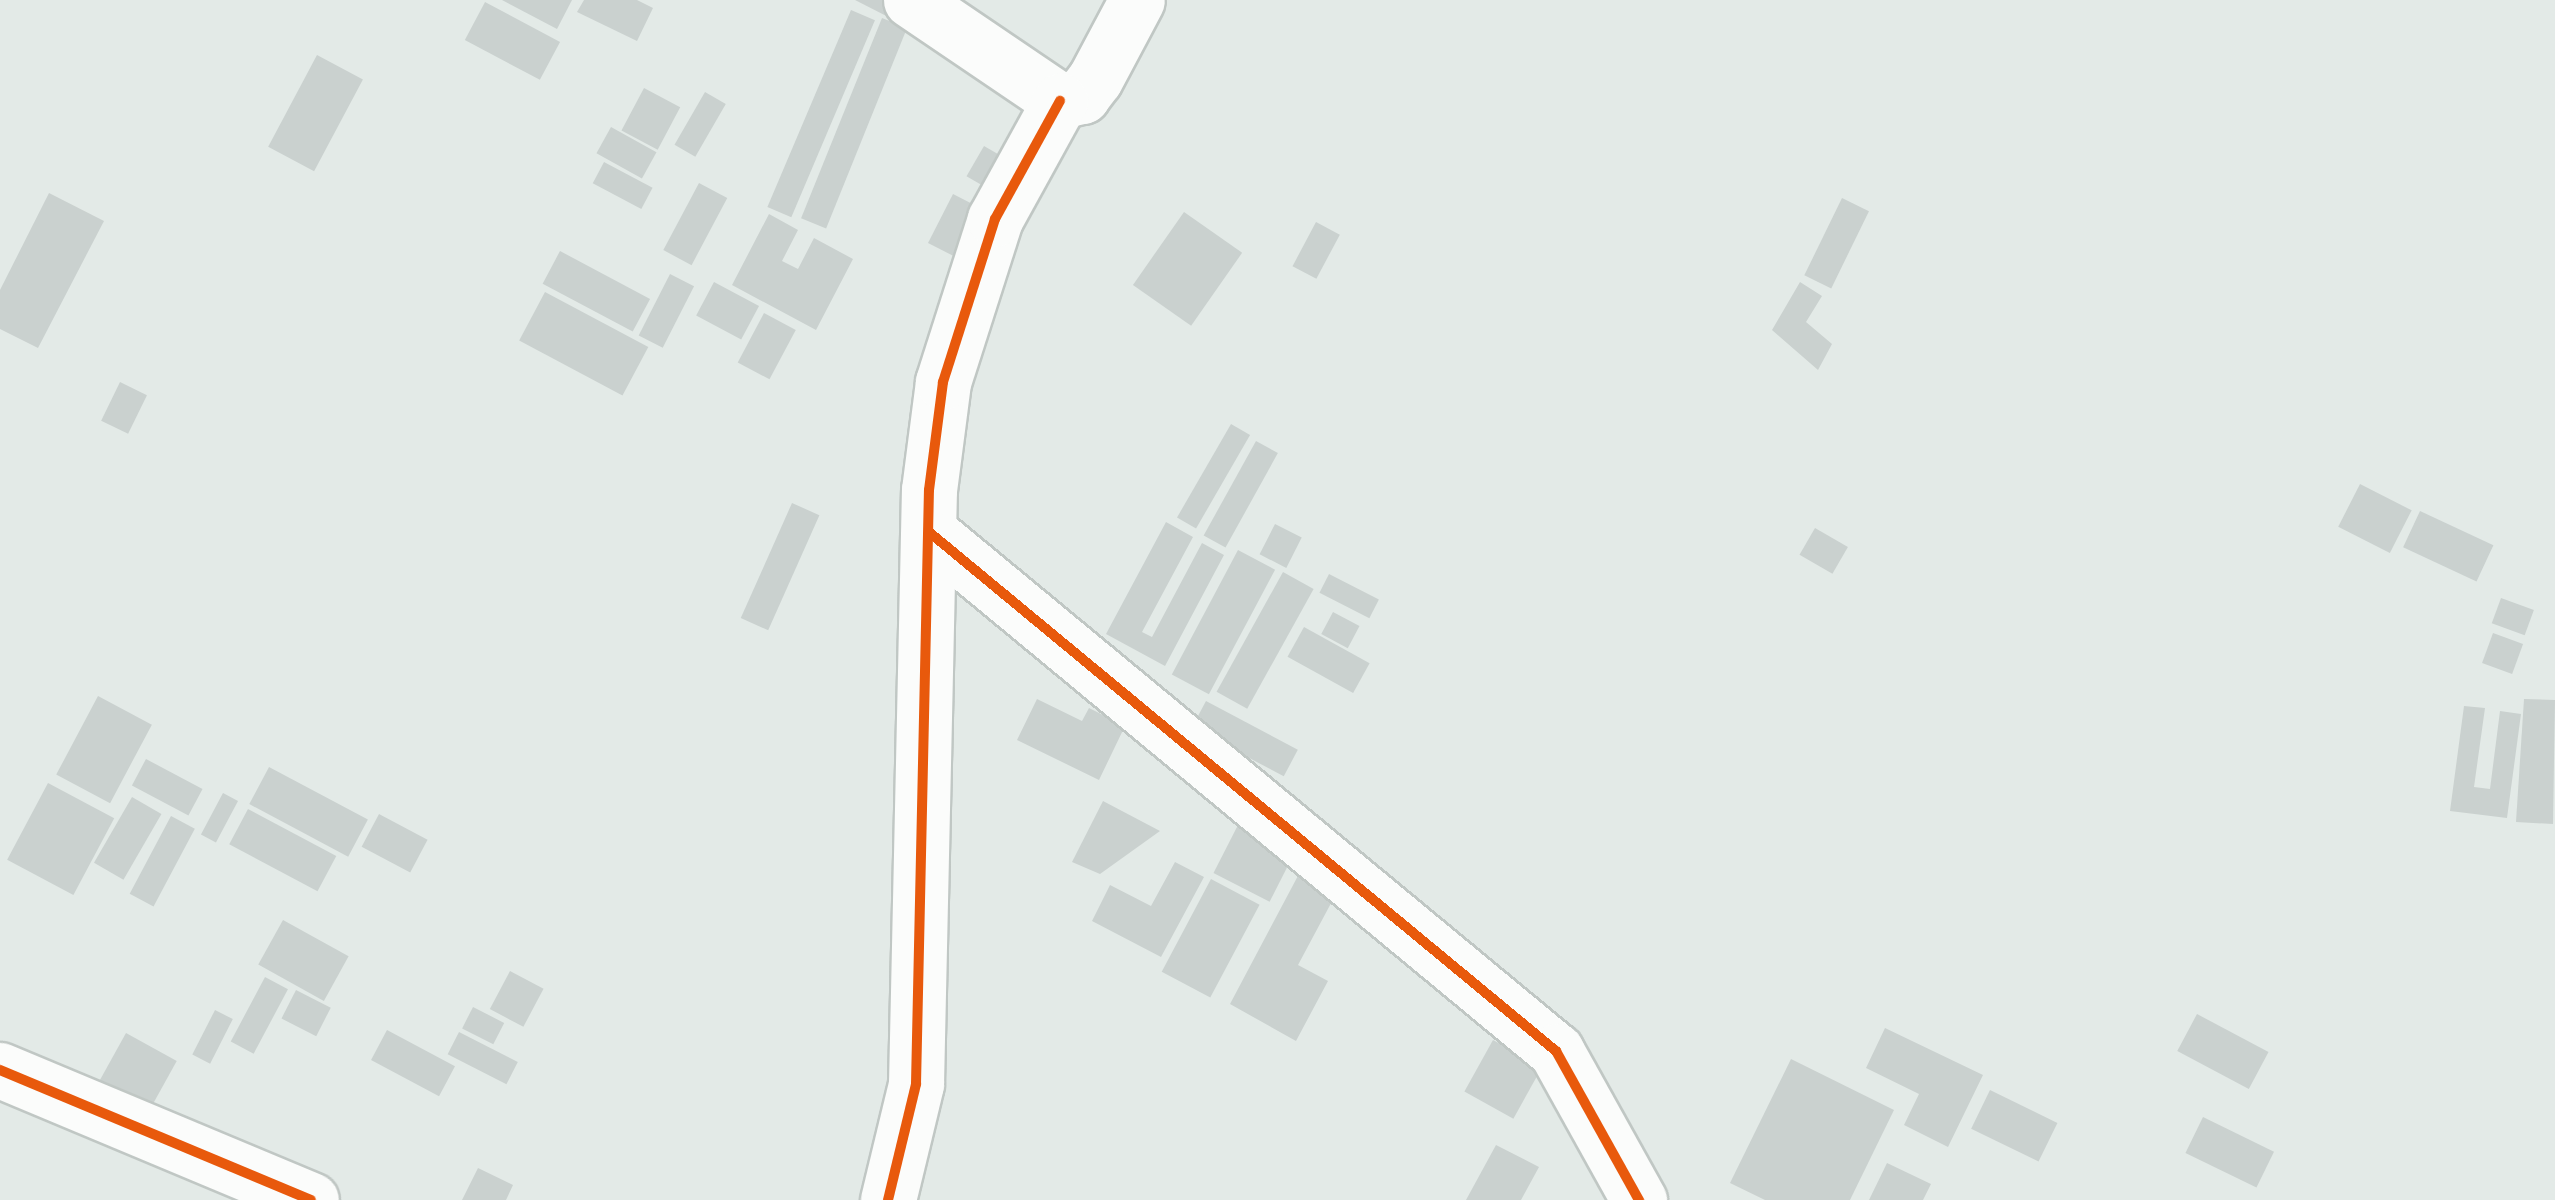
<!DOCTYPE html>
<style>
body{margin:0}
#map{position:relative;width:2555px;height:1200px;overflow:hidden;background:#e3eae7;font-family:Karla,sans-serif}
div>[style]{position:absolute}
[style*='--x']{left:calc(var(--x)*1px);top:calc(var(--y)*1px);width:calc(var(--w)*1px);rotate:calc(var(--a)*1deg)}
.building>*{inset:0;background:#cad1cf;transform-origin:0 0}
.roads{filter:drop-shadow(2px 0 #c0c7c4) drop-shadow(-2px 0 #c0c7c4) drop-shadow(0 2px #c0c7c4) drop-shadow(0 -2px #c0c7c4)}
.minor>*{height:55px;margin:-27.5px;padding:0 27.5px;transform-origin:27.5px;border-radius:27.5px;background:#fbfcfb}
.cycleway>*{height:10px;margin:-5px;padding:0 5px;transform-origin:5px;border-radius:5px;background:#e8590c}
span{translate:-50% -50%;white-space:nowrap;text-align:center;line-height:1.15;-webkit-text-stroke:9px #f1f9f6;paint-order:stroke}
</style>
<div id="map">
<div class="building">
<i style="clip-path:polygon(502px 0,572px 0,557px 29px)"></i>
<i style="clip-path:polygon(584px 0,637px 0,653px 8px,637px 41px,577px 12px)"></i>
<i style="clip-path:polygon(855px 0,902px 0,904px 25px)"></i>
<i style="left:485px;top:2px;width:85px;height:43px;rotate:28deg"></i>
<i style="left:851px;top:10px;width:26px;height:214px;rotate:23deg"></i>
<i style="left:882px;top:18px;width:27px;height:216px;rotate:22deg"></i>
<i style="left:317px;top:55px;width:52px;height:104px;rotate:28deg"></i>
<i style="left:644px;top:88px;width:41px;height:48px;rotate:28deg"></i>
<i style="left:705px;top:92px;width:24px;height:61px;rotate:30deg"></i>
<i style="left:611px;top:127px;width:52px;height:30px;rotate:29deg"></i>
<i style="left:984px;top:146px;width:34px;height:35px;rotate:30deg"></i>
<i style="left:604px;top:162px;width:55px;height:24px;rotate:28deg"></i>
<i style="left:699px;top:183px;width:32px;height:76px;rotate:28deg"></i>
<i style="clip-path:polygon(49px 193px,104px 221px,38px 348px,0 329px,0 290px)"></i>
<i style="left:953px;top:194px;width:35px;height:55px;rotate:27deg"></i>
<i style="left:1842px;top:198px;width:30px;height:86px;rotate:26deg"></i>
<i style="left:1184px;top:212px;width:71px;height:89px;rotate:35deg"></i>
<i style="clip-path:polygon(769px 214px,798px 230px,782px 261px,798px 269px,814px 238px,853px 259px,816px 330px,732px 285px)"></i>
<i style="left:1316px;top:222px;width:27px;height:50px;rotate:28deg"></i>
<i style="left:560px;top:251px;width:102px;height:37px;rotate:28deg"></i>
<i style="left:670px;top:274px;width:27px;height:69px;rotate:27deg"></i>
<i style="left:714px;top:282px;width:51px;height:38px;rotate:28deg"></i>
<i style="clip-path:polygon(1800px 282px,1822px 296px,1806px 322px,1832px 344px,1818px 370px,1772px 330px)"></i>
<i style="left:545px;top:292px;width:117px;height:55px;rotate:28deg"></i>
<i style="left:764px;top:313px;width:36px;height:56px;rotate:28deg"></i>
<i style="left:120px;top:382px;width:30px;height:43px;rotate:26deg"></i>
<i style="left:1231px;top:424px;width:22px;height:108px;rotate:30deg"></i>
<i style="left:1256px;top:441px;width:25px;height:108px;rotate:29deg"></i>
<i style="left:2360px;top:484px;width:58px;height:48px;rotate:27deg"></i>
<i style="left:792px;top:503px;width:30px;height:126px;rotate:24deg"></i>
<i style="left:2420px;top:511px;width:81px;height:40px;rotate:25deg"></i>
<i style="clip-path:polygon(1166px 522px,1193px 537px,1142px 632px,1152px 637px,1202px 543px,1224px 555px,1165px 666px,1106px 634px)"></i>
<i style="left:1275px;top:524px;width:30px;height:34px;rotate:27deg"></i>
<i style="left:1815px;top:528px;width:38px;height:31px;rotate:30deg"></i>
<i style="left:1238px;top:550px;width:42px;height:141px;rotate:28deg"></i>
<i style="left:1283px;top:572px;width:35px;height:137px;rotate:29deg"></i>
<i style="left:1329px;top:574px;width:56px;height:21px;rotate:27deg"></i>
<i style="left:2501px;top:598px;width:35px;height:27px;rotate:20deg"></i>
<i style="left:1333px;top:612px;width:30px;height:25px;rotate:28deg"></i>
<i style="left:1304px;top:627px;width:75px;height:34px;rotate:29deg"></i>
<i style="left:2493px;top:633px;width:32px;height:32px;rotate:20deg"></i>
<i style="left:98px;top:696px;width:61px;height:89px;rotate:28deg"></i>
<i style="clip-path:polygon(1037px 699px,1082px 721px,1089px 708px,1125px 726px,1099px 780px,1017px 740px)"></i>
<i style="clip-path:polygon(2524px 699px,2555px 700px,2553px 824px,2516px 822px)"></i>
<i style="left:1206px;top:701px;width:104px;height:30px;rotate:28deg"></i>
<i style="clip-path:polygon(2464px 706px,2485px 708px,2474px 787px,2490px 789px,2500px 711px,2521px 714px,2507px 818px,2450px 811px)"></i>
<i style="left:146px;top:759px;width:64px;height:30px;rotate:28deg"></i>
<i style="left:269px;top:767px;width:112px;height:42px;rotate:28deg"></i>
<i style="left:48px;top:783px;width:75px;height:87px;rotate:28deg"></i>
<i style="left:223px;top:793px;width:17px;height:47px;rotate:28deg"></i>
<i style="left:132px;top:797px;width:34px;height:76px;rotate:30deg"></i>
<i style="clip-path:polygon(1103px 801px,1160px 831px,1100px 874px,1072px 862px)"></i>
<i style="left:248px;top:809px;width:100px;height:40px;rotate:28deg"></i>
<i style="left:379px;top:814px;width:55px;height:37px;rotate:28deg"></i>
<i style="left:171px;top:816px;width:27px;height:88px;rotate:28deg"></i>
<i style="left:1238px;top:825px;width:63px;height:54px;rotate:27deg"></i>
<i style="clip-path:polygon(1175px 862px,1204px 877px,1161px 957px,1092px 921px,1110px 885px,1151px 906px)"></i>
<i style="clip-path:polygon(1300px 872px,1337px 892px,1298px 965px,1328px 981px,1296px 1041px,1230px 1004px)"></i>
<i style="left:1211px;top:879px;width:55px;height:105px;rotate:28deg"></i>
<i style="left:283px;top:920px;width:75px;height:51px;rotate:29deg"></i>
<i style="left:510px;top:971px;width:38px;height:43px;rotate:28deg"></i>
<i style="left:265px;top:977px;width:26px;height:73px;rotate:28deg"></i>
<i style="left:296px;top:990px;width:39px;height:32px;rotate:27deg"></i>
<i style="left:473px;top:1007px;width:35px;height:24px;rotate:27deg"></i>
<i style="left:215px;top:1010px;width:20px;height:50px;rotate:27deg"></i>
<i style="left:2197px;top:1014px;width:81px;height:42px;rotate:28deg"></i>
<i style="clip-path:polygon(1885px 1028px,1983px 1075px,1948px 1147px,1904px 1125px,1919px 1094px,1866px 1068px)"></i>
<i style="left:387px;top:1030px;width:77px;height:34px;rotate:28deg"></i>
<i style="left:459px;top:1032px;width:66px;height:25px;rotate:27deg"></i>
<i style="left:126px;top:1033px;width:58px;height:72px;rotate:29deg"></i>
<i style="left:1493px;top:1040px;width:56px;height:59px;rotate:29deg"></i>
<i style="clip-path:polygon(1791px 1059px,1894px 1110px,1850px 1200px,1765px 1200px,1730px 1183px)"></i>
<i style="left:1990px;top:1090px;width:75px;height:43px;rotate:26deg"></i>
<i style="left:2203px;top:1117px;width:79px;height:40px;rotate:26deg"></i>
<i style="clip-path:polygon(1496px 1145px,1539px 1167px,1521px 1200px,1466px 1200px)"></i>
<i style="clip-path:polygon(1887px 1163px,1931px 1184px,1923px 1200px,1869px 1200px)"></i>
<i style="clip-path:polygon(478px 1168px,513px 1185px,506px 1200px,462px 1200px)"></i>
</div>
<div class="roads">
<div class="minor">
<i style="--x:911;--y:0;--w:180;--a:34.1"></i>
<i style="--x:1060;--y:101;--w:23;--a:-13"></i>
<i style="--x:1082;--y:96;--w:21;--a:-53"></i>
<i style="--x:1095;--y:79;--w:89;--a:-62"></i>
<i style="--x:929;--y:532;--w:814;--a:39.62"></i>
<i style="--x:1556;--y:1051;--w:171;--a:60.9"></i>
<i style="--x:0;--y:1070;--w:337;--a:22.7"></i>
<i style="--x:888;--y:1200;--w:119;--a:-76.4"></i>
<i style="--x:916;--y:1084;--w:594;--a:-88.75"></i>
<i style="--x:929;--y:490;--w:109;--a:-82.6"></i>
<i style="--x:943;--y:382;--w:171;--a:-72.3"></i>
<i style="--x:995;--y:219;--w:135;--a:-61.2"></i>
</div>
</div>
<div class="cycleway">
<i style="--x:929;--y:532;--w:814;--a:39.62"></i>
<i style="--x:1556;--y:1051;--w:171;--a:60.9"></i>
<i style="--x:0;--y:1070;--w:337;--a:22.7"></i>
<i style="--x:888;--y:1200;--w:119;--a:-76.4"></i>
<i style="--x:916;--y:1084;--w:594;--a:-88.75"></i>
<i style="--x:929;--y:490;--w:109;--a:-82.6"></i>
<i style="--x:943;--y:382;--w:171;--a:-72.3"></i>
<i style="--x:995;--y:219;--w:135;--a:-61.2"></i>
</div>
</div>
